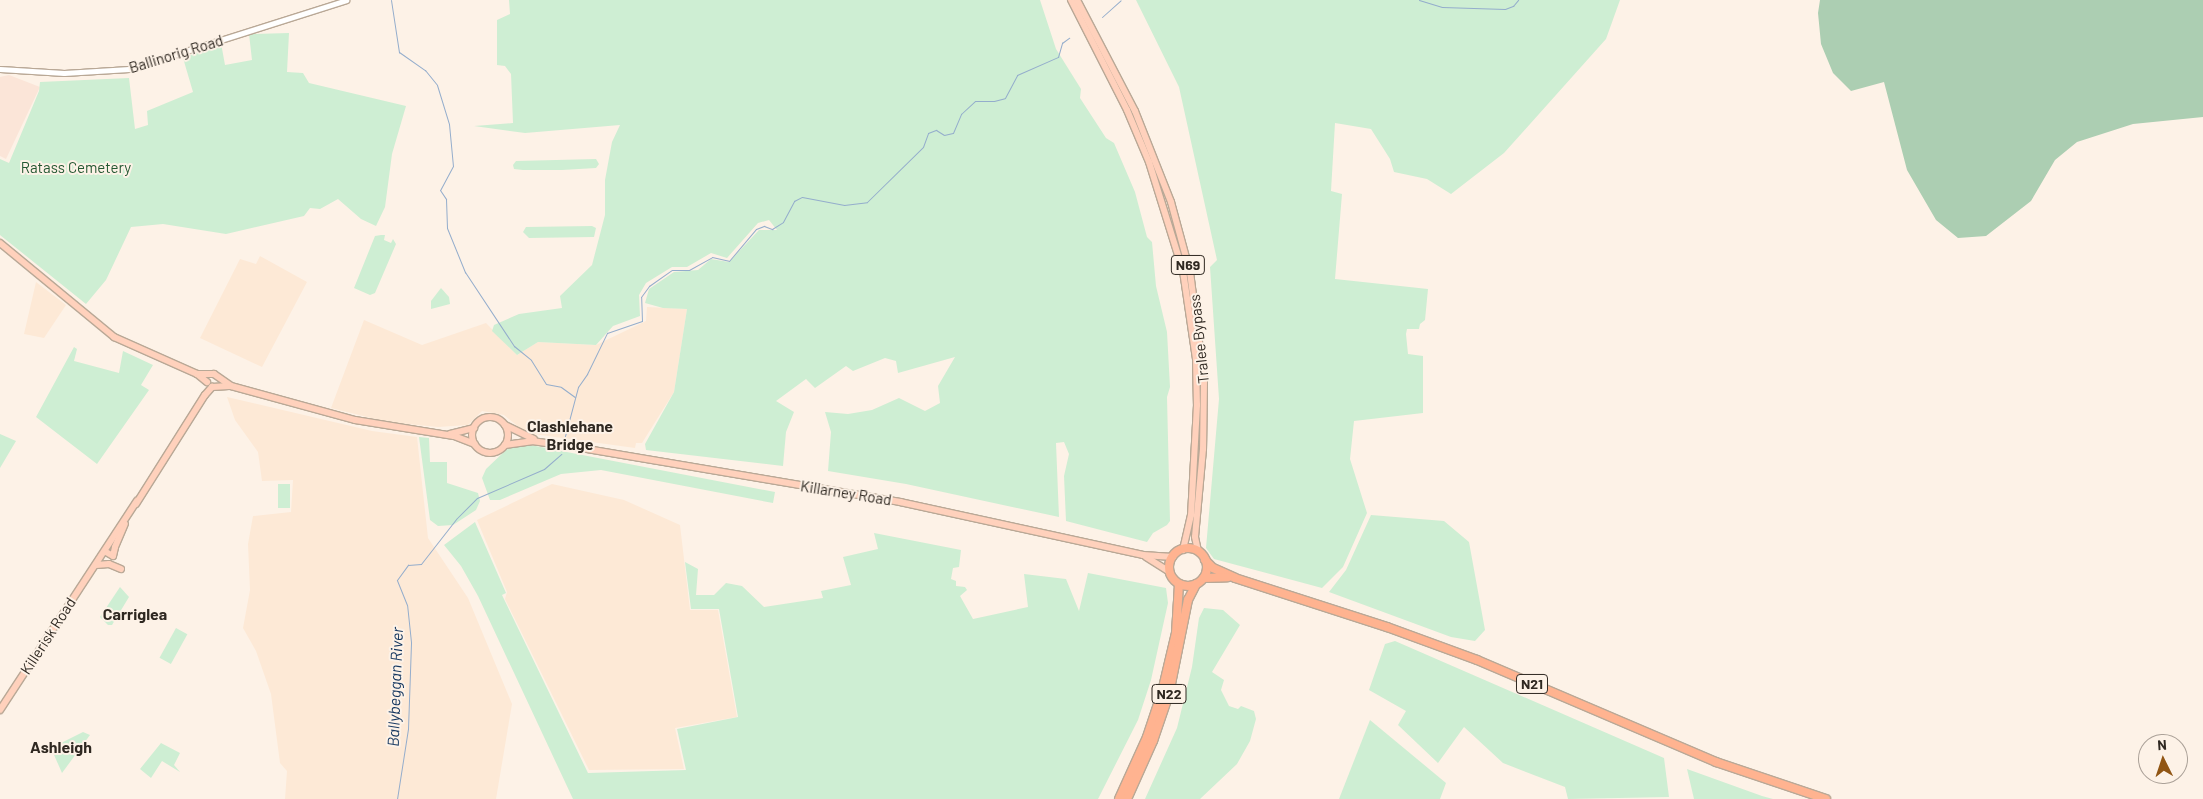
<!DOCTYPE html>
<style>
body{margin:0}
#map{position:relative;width:2203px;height:799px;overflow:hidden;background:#fdf2e7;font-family:Barlow,sans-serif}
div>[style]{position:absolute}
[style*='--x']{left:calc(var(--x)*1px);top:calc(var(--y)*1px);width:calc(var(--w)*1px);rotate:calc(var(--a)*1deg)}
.built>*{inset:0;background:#fde9d6}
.industrial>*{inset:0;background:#fbe5d8}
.green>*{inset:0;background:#ceeed3;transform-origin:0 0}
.forest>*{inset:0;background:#acceb2}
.stream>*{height:1px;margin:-0.5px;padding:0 0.5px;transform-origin:0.5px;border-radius:0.5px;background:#94adcc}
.roads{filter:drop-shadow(1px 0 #b9a896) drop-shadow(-1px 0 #b9a896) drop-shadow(0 1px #b9a896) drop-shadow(0 -1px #b9a896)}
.minor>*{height:5px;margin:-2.5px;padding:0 2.5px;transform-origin:2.5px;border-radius:2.5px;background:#fff}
.major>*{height:6px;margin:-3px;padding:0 3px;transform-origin:3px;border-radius:3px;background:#ffd1bc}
.major>.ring{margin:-3px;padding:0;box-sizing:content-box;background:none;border:6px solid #ffd1bc;border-radius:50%}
.highway>*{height:8px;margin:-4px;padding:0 4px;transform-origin:4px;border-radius:4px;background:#ffb390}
.highway>.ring{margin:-4px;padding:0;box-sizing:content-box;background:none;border:8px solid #ffb390;border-radius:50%}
span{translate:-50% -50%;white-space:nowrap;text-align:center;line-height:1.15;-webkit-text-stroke:4px #fdf2e7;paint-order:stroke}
.shield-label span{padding:1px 4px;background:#fdf2e7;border:1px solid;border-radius:4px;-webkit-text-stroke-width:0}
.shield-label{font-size:14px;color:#2f2821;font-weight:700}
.street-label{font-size:15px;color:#2f2821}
.park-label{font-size:15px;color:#235731}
.neighbourhood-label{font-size:16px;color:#2f2821;font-weight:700}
.water-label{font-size:16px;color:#14365f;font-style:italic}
.north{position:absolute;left:2138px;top:734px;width:50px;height:50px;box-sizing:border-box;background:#fdf2e7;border:1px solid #aba198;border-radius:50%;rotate:356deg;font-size:14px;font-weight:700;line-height:20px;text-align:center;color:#2f2821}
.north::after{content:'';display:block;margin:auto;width:18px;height:22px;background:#915614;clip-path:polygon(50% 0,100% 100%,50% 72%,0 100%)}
</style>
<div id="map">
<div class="built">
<i style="clip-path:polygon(260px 256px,307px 282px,262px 367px,200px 338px,240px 259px,256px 264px)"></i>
<i style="clip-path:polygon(36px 282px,66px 305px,44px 338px,24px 334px)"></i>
<i style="clip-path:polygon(647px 307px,687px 309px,674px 392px,642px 443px,636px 443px,635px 448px,526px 433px,504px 415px,482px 411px,468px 425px,438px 427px,387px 422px,331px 408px,364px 320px,422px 345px,486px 323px,517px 355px,538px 342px,596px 345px,646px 321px)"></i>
<i style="clip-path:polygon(227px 397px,372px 431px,417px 437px,428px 538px,468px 598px,512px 704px,496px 799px,285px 799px,287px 771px,280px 763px,271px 694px,256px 651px,243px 628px,250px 590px,248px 544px,253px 516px,291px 512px,293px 480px,262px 481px,258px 452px,235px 420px)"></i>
<i style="clip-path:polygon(552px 484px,624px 500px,680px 525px,690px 610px,718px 610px,737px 717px,675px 728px,684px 769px,589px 770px,505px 599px,507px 592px,477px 520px)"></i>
</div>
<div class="industrial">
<i style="clip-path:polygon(9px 75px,40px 87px,6px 159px,0 156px,0 77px)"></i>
</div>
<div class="green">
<i style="clip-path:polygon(509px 0,1040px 0,1056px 49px,1081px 89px,1080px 98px,1106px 138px,1114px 143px,1135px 192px,1147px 237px,1152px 242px,1156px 286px,1167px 332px,1170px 387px,1167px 397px,1170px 521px,1167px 525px,1153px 533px,1147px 542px,1066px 521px,1064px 476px,1069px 454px,1064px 442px,1056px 443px,1059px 517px,906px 484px,828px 471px,831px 432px,825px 412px,848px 414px,872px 410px,899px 398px,925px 411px,940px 403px,938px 386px,955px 357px,898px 373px,896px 361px,885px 358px,853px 371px,846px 366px,815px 388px,806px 379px,776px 401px,794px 412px,786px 432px,783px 466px,646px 450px,645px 444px,674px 392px,687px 309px,663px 308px,645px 303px,649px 289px,674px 272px,698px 270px,711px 259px,729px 262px,759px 230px,777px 230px,769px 220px,758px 223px,727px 258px,711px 253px,687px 267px,672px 267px,646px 283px,639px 295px,640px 316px,613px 326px,596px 345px,538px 342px,517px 355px,492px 331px,494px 325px,519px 314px,562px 308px,560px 296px,592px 265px,605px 215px,605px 180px,612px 142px,620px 125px,525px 133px,474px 126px,513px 123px,511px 74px,505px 66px,497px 65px,497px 20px,510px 14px)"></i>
<i style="clip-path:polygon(1136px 0,1620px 0,1606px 39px,1504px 153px,1451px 194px,1427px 179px,1394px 172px,1390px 159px,1371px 129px,1335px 123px,1331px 191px,1342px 194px,1335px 279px,1428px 289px,1425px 320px,1420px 324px,1419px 329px,1407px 329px,1406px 334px,1408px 354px,1423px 356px,1423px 413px,1354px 421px,1350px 459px,1367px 513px,1343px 567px,1322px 588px,1214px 559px,1206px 548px,1219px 399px,1210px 267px,1217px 260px,1179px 87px)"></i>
<i style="clip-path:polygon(289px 33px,287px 72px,303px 73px,309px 83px,406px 106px,392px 154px,385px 207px,376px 226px,361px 219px,338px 199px,320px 209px,310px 208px,304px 216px,226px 234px,163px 224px,131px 227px,106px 280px,86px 304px,0 235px,0 159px,9px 163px,39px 91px,40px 82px,129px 78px,135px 129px,148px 125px,147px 111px,193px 92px,183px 58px,221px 43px,225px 65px,252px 60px,249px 34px)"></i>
<i style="clip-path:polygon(596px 159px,599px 164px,596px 168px,562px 170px,523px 170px,514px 169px,513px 165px,516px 161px)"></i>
<i style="clip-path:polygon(592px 226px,596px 228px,594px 237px,529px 238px,523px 232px,526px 227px)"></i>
<i style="clip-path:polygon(381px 235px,385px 235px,384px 240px,391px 243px,393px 239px,396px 244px,375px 293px,370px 295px,354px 288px,375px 236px)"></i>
<i style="clip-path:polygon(441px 288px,449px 297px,450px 304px,431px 309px,431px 301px)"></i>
<i style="clip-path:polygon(74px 347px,77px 349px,74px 361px,119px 373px,123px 351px,153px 365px,141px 385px,149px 390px,97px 464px,36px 417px)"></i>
<i style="clip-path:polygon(0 434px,16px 441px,0 468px)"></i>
<i style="clip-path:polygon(419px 437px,429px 438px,430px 462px,447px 462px,447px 483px,478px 493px,480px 501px,476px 510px,453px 525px,438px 526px,430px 520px)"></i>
<i style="clip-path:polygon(520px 443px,775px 492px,773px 503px,601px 470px,561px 474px,500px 500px,490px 500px,482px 478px,486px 469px,506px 450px)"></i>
<i style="left:278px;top:484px;width:12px;height:24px"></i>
<i style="clip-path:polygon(1371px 515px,1444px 521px,1469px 542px,1485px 630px,1475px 641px,1451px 637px,1329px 592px,1346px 570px)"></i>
<i style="clip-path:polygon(475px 522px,506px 593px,502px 595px,588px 773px,686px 770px,677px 729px,738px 717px,719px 609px,691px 609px,685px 562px,698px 569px,696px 595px,714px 595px,726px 583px,742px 586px,764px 607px,823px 598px,821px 591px,851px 585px,843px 557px,878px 549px,874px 533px,961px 550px,959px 567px,953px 568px,951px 579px,956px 581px,956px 586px,965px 587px,967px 590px,960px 596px,973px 619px,1028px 607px,1024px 574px,1066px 579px,1079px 611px,1088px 573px,1166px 588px,1168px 603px,1151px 680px,1138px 720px,1098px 799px,573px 799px,478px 596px,461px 566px,444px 545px)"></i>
<i style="clip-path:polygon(120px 587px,129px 597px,112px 625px,108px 625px,100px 617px)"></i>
<i style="clip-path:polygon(1204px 608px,1223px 610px,1240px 625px,1212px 672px,1224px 680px,1221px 690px,1229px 706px,1238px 709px,1241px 706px,1254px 711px,1256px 719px,1250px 741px,1237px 764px,1200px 799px,1145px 799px,1177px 728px,1192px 667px,1199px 618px)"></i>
<i style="left:176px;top:628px;width:13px;height:34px;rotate:29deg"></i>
<i style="clip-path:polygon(1395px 641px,1664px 758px,1669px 797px,1568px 799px,1565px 787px,1503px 763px,1464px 727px,1438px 763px,1398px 725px,1406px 711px,1369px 690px,1385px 644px)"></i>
<i style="clip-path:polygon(1370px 720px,1446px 783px,1440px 799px,1339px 799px)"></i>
<i style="clip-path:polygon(83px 732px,90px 735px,62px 773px,51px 748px)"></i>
<i style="clip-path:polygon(161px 743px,180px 753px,174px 765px,180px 772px,162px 761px,151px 778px,140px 769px)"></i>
<i style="clip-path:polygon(1687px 769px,1762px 796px,1773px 799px,1694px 799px)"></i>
</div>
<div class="forest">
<i style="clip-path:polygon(1820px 0,2203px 0,2203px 117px,2133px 124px,2077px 142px,2055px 160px,2031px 201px,1986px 236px,1958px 238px,1936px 220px,1907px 170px,1884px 82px,1851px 91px,1833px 73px,1821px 44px,1818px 13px)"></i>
</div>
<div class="stream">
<i style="--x:391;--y:0;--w:53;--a:81.3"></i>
<i style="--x:399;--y:52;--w:32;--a:35"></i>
<i style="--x:425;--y:70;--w:19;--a:51"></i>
<i style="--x:437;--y:85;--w:41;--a:72.9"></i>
<i style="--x:449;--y:124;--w:42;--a:84.6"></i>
<i style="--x:453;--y:166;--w:27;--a:118"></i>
<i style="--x:440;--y:190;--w:11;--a:56"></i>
<i style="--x:446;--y:199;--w:29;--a:88"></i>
<i style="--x:447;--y:228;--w:48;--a:67.8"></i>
<i style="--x:465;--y:272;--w:89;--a:56.5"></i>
<i style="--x:514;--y:346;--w:22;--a:39"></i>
<i style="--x:531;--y:360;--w:28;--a:58"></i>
<i style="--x:546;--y:384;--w:15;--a:11"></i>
<i style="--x:561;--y:387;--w:17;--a:36"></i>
<i style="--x:1419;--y:0;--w:24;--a:17"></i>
<i style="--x:1442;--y:7;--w:63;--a:1.8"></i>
<i style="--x:1505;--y:9;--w:9;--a:-21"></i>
<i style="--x:1513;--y:6;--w:8;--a:-50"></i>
<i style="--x:1102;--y:17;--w:25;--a:-42"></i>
<i style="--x:565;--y:436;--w:51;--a:-75.1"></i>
<i style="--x:578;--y:387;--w:16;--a:-55"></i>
<i style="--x:587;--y:374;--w:46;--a:-64"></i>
<i style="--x:607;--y:333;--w:37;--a:-19"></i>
<i style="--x:642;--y:321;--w:24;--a:-92"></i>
<i style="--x:641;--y:297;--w:14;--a:-54"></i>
<i style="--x:649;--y:286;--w:28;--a:-35"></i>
<i style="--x:672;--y:270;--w:17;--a:0"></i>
<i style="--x:689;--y:270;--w:26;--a:-29"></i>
<i style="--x:712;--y:257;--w:17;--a:13"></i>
<i style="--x:729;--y:261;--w:42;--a:-49.8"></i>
<i style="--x:756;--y:229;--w:9;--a:-21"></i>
<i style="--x:764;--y:226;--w:9;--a:21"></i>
<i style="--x:772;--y:229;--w:13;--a:-32"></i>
<i style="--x:783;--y:222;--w:24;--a:-62"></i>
<i style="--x:794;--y:201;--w:9;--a:-27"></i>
<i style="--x:802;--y:197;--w:43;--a:10.8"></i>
<i style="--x:844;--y:205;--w:23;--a:-7"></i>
<i style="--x:867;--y:202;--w:78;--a:-44.5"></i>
<i style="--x:923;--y:147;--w:15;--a:-70"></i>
<i style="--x:928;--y:133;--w:9;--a:-21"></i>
<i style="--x:936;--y:130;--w:9;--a:32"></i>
<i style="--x:944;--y:135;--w:9;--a:-13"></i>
<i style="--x:953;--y:133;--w:21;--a:-67"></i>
<i style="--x:961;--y:114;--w:19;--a:-43"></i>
<i style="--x:975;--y:101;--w:19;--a:0"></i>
<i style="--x:994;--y:101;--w:11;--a:-15"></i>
<i style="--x:1005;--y:98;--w:26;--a:-62"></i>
<i style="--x:1017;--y:75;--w:45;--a:-23.7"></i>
<i style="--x:1058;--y:57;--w:15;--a:-74"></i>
<i style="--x:1062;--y:43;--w:9;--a:-36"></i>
<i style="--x:397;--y:799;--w:71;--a:-81.1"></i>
<i style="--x:408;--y:729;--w:87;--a:-88"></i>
<i style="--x:411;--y:642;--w:37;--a:-96"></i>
<i style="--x:407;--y:605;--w:27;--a:-112"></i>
<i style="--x:397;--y:580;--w:19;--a:-54"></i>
<i style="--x:408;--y:565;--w:13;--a:-4"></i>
<i style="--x:421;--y:564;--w:58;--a:-52"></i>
<i style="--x:457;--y:518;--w:28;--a:-45"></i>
<i style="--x:477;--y:498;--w:73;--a:-23.4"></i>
<i style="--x:544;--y:469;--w:23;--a:-41"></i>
</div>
<div class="roads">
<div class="minor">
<i style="--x:0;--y:69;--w:64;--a:3.6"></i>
<i style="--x:64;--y:73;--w:65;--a:-3.5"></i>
<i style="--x:129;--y:69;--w:228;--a:-17.6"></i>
</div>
<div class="major">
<i style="--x:1071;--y:0;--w:123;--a:63"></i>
<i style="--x:1127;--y:110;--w:56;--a:67.1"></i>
<i style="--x:1149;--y:162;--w:114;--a:72.7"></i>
<i style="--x:1183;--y:271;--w:89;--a:81.6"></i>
<i style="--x:1196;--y:359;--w:46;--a:88.8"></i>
<i style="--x:1197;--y:405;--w:110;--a:93.1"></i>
<i style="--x:1191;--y:515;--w:36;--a:103"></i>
<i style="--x:1077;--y:0;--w:125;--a:62.4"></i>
<i style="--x:1135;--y:111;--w:98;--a:68.4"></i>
<i style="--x:1171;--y:202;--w:73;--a:74.8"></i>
<i style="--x:1190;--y:272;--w:109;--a:82.6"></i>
<i style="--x:1204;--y:380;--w:69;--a:90.8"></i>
<i style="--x:1203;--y:449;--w:88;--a:95.2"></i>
<i style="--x:1195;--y:537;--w:14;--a:78"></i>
<i style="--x:0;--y:243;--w:148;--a:39.5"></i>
<i style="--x:114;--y:337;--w:91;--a:24"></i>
<i style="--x:197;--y:374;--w:13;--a:39"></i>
<i style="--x:197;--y:374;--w:17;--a:0"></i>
<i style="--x:214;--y:374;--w:21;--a:35"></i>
<i style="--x:231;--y:386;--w:129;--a:15.3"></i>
<i style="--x:355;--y:420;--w:100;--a:9.2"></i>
<i style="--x:454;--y:436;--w:22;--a:21"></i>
<i class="ring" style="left:472px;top:417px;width:30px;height:30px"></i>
<i style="--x:505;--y:425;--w:32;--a:26"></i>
<i style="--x:450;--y:434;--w:25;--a:-14"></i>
<i style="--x:505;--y:445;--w:27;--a:-8"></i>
<i style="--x:532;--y:441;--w:49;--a:8.1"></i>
<i style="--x:581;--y:448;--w:324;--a:9.6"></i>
<i style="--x:900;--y:502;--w:249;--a:12.3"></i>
<i style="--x:1143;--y:555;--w:30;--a:4"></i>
<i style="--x:136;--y:504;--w:129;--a:-57.7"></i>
<i style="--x:205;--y:395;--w:11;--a:-49"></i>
<i style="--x:212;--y:387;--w:17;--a:-3"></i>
<i style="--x:115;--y:547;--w:25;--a:-67"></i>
<i style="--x:106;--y:552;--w:8;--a:30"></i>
<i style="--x:113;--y:556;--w:9;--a:-77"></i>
<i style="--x:1146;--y:557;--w:28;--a:32"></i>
<i style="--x:96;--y:565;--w:13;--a:-4"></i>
<i style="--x:109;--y:564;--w:13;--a:23"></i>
<i style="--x:0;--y:710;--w:250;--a:-56.8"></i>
</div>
<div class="highway">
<i class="ring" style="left:1169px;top:548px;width:30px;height:30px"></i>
<i style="--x:1205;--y:560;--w:11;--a:45"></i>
<i style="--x:1213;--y:568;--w:24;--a:24"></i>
<i style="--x:1235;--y:578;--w:160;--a:17.9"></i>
<i style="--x:1387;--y:627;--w:96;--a:20.1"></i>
<i style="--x:1477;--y:660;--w:260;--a:23.1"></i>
<i style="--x:1716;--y:762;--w:116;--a:18.6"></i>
<i style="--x:1204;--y:578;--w:24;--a:-2"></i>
<i style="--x:1119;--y:799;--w:68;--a:-65.7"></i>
<i style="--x:1147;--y:737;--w:47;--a:-71.6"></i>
<i style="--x:1162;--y:692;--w:61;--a:-76.7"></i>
<i style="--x:1176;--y:633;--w:49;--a:-86.5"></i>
<i style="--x:1127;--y:799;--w:64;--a:-65.9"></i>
<i style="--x:1153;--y:741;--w:50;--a:-71.2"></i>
<i style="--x:1169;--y:694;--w:96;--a:-78.6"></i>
<i style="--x:1188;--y:600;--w:18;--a:-63"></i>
</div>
</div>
<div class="shield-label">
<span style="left:1188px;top:265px">N69</span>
<span style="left:1532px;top:684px">N21</span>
<span style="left:1169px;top:694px">N22</span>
</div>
<div class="street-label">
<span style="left:176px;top:54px;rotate:-17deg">Ballinorig Road</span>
<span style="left:1199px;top:339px;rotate:-96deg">Tralee Bypass</span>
<span style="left:846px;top:493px;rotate:9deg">Killarney Road</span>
<span style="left:48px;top:636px;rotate:-57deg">Killerisk Road</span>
</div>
<div class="park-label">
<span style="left:76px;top:168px">Ratass Cemetery</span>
</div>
<div class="neighbourhood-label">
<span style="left:570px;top:435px">Clashlehane<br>Bridge</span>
<span style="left:135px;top:614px">Carriglea</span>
<span style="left:61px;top:747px">Ashleigh</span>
</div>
<div class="water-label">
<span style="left:395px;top:687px;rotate:-88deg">Ballybeggan River</span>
</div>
<div class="north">N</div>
</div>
